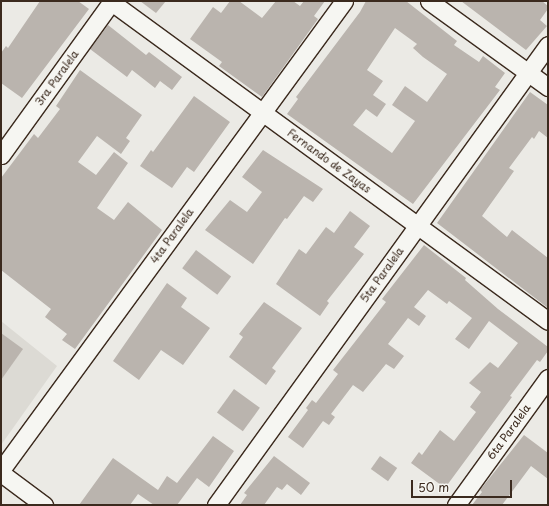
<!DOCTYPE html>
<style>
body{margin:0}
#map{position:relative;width:549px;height:506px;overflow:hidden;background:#ebeae5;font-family:"Playpen Sans",sans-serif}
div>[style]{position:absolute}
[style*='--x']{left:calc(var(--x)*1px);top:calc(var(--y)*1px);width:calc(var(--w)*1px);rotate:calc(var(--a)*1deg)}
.built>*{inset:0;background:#dcdad4}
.building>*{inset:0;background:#bab4ae;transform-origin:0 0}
.roads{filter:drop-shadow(1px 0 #3b2a1e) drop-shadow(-1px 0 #3b2a1e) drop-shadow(0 1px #3b2a1e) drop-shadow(0 -1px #3b2a1e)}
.minor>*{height:17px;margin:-8.5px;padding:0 8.5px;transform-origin:8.5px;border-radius:8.5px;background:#f6f6f2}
span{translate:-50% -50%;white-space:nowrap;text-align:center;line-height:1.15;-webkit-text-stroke:3px #f6f6f2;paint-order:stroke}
.street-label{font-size:11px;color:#3b2a1e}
.frame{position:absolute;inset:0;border:2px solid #3b2a1e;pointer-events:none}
.scale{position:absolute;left:411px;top:480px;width:101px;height:18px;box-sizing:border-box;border:2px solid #3b2a1e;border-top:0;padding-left:5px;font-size:12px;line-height:14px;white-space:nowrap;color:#3b2a1e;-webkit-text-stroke:3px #f6f6f2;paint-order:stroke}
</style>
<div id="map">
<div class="built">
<i style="clip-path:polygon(1px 321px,57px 366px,1px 445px)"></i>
</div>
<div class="building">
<i style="clip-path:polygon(40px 1px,78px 1px,89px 9px,22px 98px,1px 83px,1px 53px,6px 46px,8px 48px)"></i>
<i style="clip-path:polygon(140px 1px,166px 1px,156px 13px)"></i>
<i style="clip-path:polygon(230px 1px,239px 1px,262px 18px,276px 1px,293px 1px,300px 6px,304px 1px,325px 1px,314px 16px,318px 19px,262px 97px,219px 66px,222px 62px,190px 39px,213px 7px,221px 13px)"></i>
<i style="clip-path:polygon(evenodd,366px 1px,406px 1px,457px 41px,454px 45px,479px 62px,483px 56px,505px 73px,495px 87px,500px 90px,413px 204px,287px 114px,298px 99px,296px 97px,360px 12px,366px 1px,395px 28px,417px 44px,413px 48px,423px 57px,447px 74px,427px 102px,405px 86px,392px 105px,415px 121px,392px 153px,353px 125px,366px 109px,377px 117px,386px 104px,373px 95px,383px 81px,367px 70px,395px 28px)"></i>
<i style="clip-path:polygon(461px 1px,542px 1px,548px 6px,548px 9px,540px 20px,547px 26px,526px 50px)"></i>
<i style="clip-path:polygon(108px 25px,146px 55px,149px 52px,182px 77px,172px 90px,160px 81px,155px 88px,132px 70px,127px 77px,90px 49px)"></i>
<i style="clip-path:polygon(80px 70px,142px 115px,126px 138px,130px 141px,121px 154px,97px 136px,78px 162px,96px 175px,114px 152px,128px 163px,97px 208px,114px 220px,128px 202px,162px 230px,75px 349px,62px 340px,67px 334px,45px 317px,51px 309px,1px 270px,1px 178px,34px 134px,38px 138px,60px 109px,56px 106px)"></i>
<i style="clip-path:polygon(530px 92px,548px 105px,548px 138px,539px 131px,534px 139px,532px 137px,509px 168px,514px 171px,482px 216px,507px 237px,512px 230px,548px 258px,548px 308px,437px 223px)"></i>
<i style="clip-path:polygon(194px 96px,230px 122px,194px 172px,187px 167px,172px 188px,140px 166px,151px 150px,153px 152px)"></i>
<i style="clip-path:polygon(263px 150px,323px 189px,313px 202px,304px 196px,287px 219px,285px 218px,253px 264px,205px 230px,230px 200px,247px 212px,262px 192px,242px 177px)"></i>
<i style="clip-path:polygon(350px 211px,370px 226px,354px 247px,364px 254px,327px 301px,329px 303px,320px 316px,276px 284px,299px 249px,306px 254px,326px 227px,334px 233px)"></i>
<i style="clip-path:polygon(424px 245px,466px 278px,465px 280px,498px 309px,548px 347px,548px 351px,540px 362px,537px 360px,510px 396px,512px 397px,445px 488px,411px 463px,419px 452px,422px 455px,440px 430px,454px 441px,476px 412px,470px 407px,481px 392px,469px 383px,490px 362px,498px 368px,518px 343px,489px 321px,469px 349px,455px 339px,472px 318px,449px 301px,447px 304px,428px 290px,414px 307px,426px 316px,419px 326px,408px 318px,388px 344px,404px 356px,394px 369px,386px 364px,363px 392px,353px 385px,331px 414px,335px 417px,329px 425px,323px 421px,303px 448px,288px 437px,308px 410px,306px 408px,312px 400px,316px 403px,338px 374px,333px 370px,386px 302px,382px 299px)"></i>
<i style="left:196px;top:250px;width:44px;height:23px;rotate:37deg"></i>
<i style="clip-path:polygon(167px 283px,187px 298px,181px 307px,210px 328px,183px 365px,161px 350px,139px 380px,113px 361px)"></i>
<i style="clip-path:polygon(264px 302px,302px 328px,272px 368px,276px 371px,266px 385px,229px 357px,243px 337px,239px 334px)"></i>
<i style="clip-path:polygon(1px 333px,23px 349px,1px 380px)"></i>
<i style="left:234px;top:389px;width:32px;height:29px;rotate:36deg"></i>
<i style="clip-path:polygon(524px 435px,548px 453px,548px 479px,531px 466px,502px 505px,472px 505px,482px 492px,480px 490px)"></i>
<i style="clip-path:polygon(213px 436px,234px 451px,209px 487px,197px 478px,177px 505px,154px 505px,138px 494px,130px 505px,79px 505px,113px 458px,158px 490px,167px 476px,177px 483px)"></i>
<i style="clip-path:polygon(274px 456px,310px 483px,301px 495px,287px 484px,282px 490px,277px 487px,264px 505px,240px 505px,247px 495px,244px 493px)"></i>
<i style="left:380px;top:456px;width:21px;height:16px;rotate:35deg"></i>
</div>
<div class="roads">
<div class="minor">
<i style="--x:110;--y:1;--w:542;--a:36.15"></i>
<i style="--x:429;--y:1;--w:147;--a:35.9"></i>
<i style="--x:1;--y:155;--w:190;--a:-54.2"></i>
<i style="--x:1;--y:470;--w:581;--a:-53.82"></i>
<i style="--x:1;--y:473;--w:54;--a:36.7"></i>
<i style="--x:216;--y:505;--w:567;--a:-54.18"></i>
<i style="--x:456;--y:505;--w:157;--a:-54.1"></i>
</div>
</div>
<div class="street-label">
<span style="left:57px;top:78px;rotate:-54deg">3ra Paralela</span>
<span style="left:329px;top:161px;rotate:36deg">Fernando de Zayas</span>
<span style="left:172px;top:236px;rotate:-54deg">4ta Paralela</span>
<span style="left:382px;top:275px;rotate:-54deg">5ta Paralela</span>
<span style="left:509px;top:432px;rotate:-54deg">6ta Paralela</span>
</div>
<div class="frame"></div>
<div class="scale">50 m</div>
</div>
